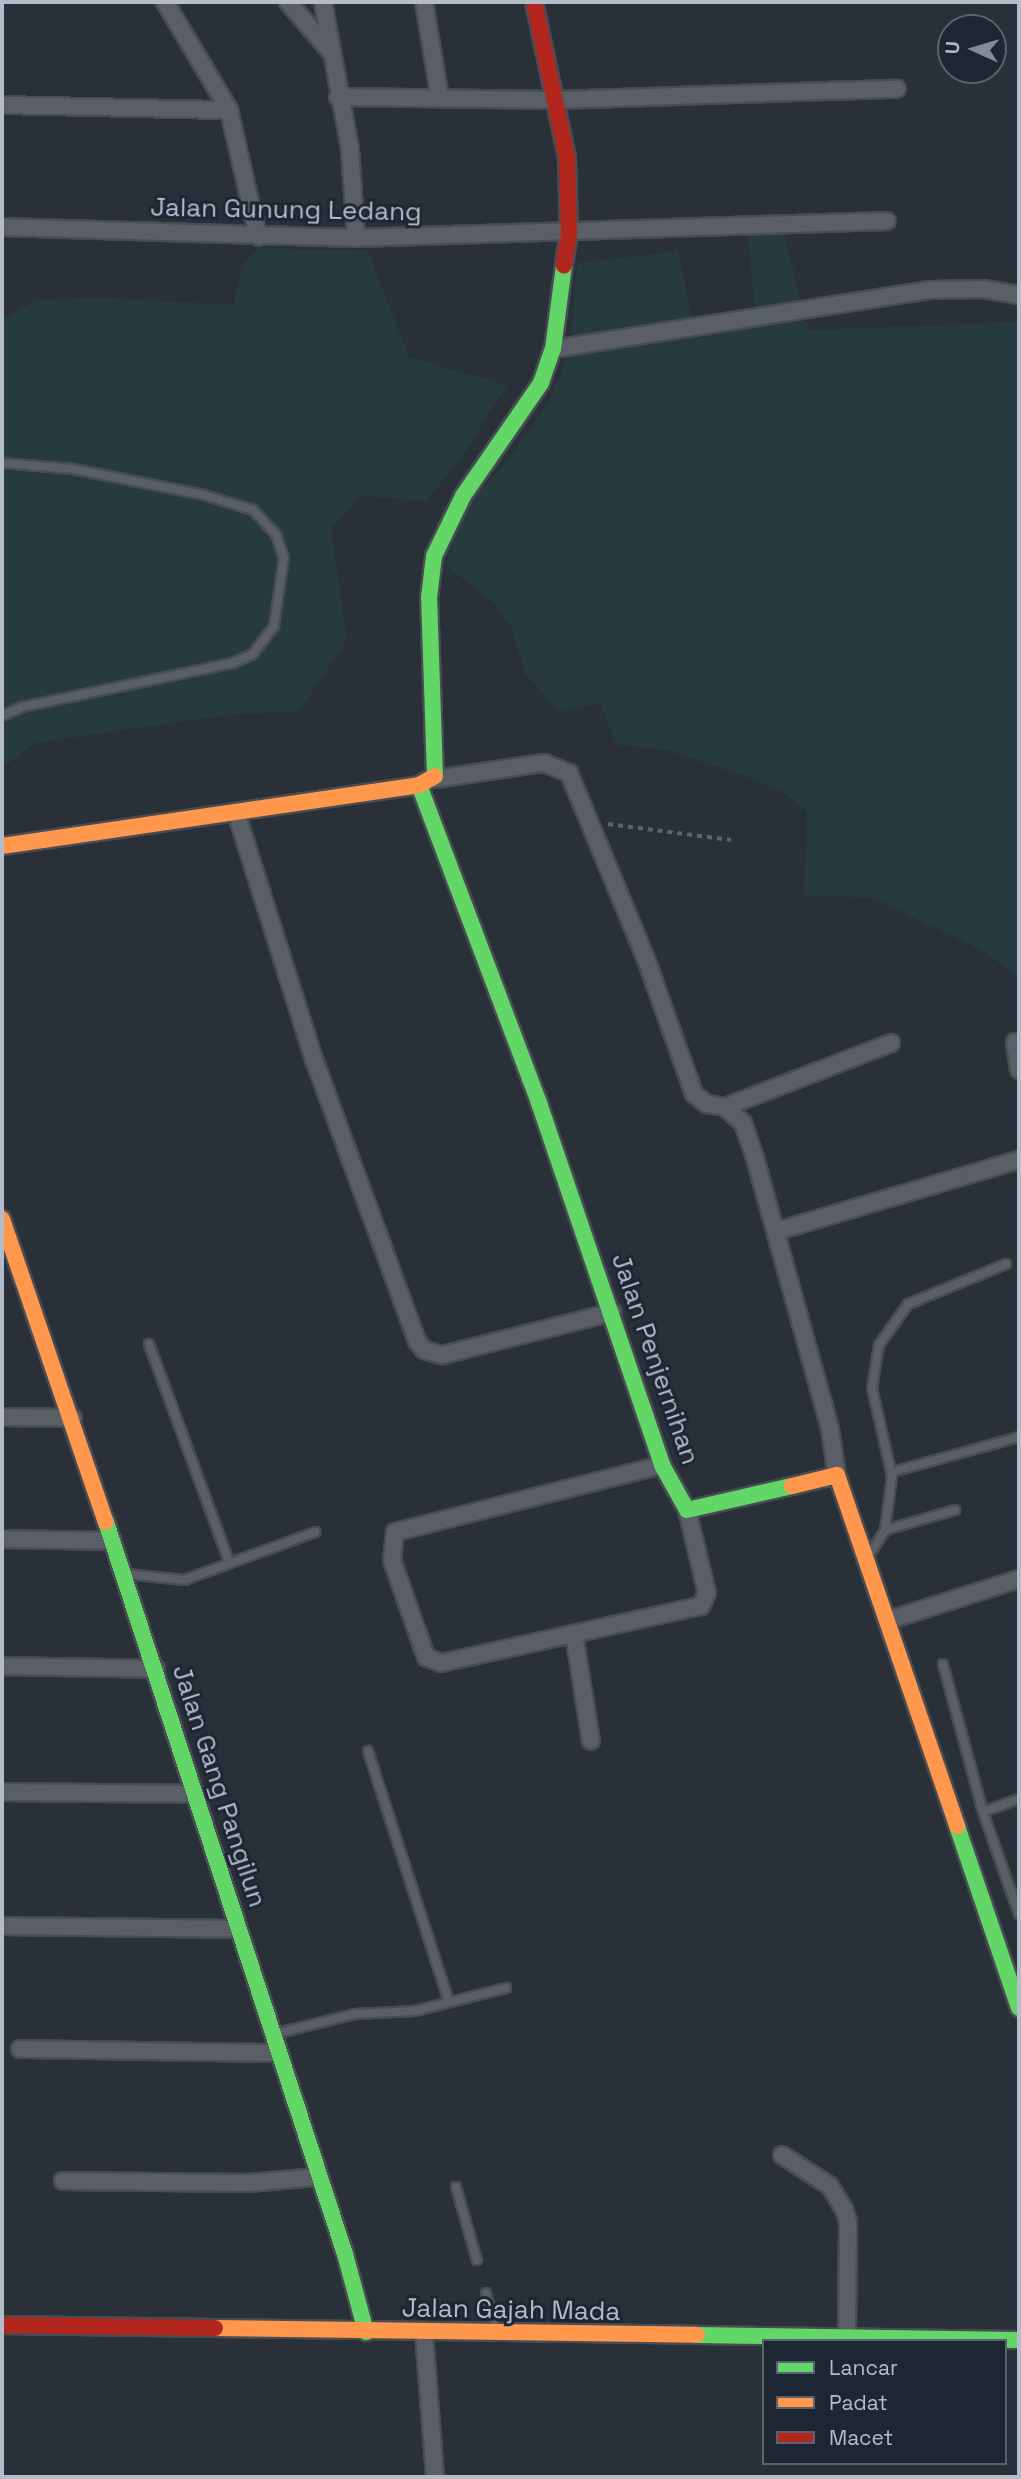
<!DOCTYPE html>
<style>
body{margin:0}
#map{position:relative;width:1021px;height:2479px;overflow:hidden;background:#2a3038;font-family:"Space Grotesk",sans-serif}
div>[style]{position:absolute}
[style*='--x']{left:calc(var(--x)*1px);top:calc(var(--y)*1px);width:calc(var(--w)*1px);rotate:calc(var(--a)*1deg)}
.green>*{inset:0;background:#273a3e}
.path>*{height:3.5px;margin-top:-1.75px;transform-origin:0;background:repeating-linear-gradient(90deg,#5d636a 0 5px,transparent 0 10px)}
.roads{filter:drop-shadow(2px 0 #484c53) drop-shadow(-2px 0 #484c53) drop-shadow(0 2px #484c53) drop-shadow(0 -2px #484c53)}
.lane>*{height:8px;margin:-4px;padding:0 4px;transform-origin:4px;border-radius:4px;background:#5a5e66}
.street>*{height:16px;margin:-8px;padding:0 8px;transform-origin:8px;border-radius:8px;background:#5a5e66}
.fast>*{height:16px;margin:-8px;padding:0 8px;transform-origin:8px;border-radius:8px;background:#63d668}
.slow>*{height:16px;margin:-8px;padding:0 8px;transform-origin:8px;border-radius:8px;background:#ff974d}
.jam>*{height:16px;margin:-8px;padding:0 8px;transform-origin:8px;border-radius:8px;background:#b3261e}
span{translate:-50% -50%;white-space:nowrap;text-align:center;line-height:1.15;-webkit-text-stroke:6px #1d2633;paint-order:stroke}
.street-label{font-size:26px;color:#b4bcc9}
.frame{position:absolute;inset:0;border:4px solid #b4bcc9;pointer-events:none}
.legend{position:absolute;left:762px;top:2339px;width:245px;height:126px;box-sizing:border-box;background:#1d2633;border:2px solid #59626f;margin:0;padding:9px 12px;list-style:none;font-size:21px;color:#b4bcc9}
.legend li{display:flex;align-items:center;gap:14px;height:35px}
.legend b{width:35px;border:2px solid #59626f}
.north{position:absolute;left:937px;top:14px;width:70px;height:70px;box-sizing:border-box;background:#1d2633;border:2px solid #59626f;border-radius:50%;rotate:274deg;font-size:19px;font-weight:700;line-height:28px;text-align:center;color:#b4bcc9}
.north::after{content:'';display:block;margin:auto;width:24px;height:32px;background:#848b96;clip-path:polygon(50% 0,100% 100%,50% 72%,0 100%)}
</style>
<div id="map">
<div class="green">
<i style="clip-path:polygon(783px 230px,809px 330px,1019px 322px,1019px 978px,985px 952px,873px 898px,804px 895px,807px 812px,786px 794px,754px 779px,667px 750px,617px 745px,600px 703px,560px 712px,525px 674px,511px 627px,493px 602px,445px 565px,466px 506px,513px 454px,549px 401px,570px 352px,577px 263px,678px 251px,692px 317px,754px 308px,748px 235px)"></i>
<i style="clip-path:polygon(259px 248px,368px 251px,409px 357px,507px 385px,466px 451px,427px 501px,361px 496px,331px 529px,347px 640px,299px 711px,228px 715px,35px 743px,2px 768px,2px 320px,36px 300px,102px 298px,234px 305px,241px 266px)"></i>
</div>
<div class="path">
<i style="--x:608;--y:824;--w:124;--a:7.4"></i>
</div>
<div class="roads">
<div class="lane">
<i style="--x:2;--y:463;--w:71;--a:4.8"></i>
<i style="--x:73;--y:469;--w:134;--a:11.2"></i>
<i style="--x:204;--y:495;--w:51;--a:17"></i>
<i style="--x:253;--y:510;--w:34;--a:47"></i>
<i style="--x:276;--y:535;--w:24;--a:71"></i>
<i style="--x:284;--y:558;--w:69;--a:98.4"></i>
<i style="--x:274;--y:626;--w:35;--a:127"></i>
<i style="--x:253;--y:654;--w:22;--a:156"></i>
<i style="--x:233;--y:663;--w:216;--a:168.2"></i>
<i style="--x:22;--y:707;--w:22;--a:156"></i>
<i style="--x:149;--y:1344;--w:232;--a:69.8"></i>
<i style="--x:892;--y:1472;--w:132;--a:-15.4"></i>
<i style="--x:885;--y:1530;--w:73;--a:-15.9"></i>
<i style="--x:869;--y:1555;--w:30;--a:-57"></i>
<i style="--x:885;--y:1530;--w:54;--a:-82.6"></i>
<i style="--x:892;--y:1476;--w:90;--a:-102.8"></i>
<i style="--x:872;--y:1388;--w:44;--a:-80.8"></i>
<i style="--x:879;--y:1345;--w:50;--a:-54.7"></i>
<i style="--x:908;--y:1304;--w:106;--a:-22.2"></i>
<i style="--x:128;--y:1574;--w:56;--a:6.1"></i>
<i style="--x:184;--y:1580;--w:140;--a:-20.1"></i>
<i style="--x:943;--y:1664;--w:153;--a:74.9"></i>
<i style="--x:983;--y:1812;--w:108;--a:70.6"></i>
<i style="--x:368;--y:1751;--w:264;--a:72.1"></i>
<i style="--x:983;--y:1812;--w:38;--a:-20"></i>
<i style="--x:274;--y:2034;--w:83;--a:-13.9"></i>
<i style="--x:355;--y:2014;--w:60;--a:-2.9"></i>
<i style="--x:415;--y:2011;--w:94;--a:-14.2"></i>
<i style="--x:456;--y:2187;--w:76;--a:74"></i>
<i style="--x:486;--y:2293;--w:39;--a:75"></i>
</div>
<div class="street">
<i style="--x:165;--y:2;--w:126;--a:59.3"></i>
<i style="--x:229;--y:110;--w:130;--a:77.1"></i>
<i style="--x:288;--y:2;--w:66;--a:49.3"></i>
<i style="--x:323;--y:2;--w:149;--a:79.6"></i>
<i style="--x:350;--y:149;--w:89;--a:86.1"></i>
<i style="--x:424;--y:2;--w:98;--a:80.6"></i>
<i style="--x:338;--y:97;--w:219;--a:0.8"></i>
<i style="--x:557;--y:100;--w:340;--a:-1.9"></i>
<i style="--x:2;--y:105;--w:227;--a:1.3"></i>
<i style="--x:2;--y:227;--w:354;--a:1.8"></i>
<i style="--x:356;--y:238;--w:531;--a:-1.83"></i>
<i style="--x:553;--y:349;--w:382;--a:-8.9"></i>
<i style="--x:930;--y:290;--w:54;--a:-1.1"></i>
<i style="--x:984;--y:289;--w:36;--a:10"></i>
<i style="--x:435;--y:779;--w:110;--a:-8.4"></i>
<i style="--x:544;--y:763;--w:27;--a:22"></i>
<i style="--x:569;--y:773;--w:201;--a:67.5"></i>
<i style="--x:646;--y:959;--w:143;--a:70.4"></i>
<i style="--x:694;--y:1094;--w:16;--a:38"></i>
<i style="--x:707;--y:1104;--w:18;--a:9"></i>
<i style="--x:725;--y:1107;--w:178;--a:-21.1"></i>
<i style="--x:236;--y:812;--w:262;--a:72.5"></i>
<i style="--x:315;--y:1062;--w:297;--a:69.9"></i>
<i style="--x:417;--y:1341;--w:11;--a:52"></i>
<i style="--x:424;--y:1350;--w:19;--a:16"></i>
<i style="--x:442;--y:1355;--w:176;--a:-14.1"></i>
<i style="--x:1015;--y:1042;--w:28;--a:82"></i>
<i style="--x:725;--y:1107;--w:24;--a:42"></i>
<i style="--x:743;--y:1123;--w:37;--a:71"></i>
<i style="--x:755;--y:1158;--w:281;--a:74.5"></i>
<i style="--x:830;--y:1429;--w:47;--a:81.3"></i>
<i style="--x:777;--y:1231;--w:252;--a:-16.4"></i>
<i style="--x:2;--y:1417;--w:71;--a:0.8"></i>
<i style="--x:662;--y:1465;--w:275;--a:165.9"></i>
<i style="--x:395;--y:1532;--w:28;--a:96"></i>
<i style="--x:392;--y:1560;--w:103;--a:70.7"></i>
<i style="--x:426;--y:1657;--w:16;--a:22"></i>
<i style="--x:441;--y:1663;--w:266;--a:-12.4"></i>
<i style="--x:701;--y:1606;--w:14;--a:-65"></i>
<i style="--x:707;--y:1593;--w:85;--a:-103.5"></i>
<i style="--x:2;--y:1539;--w:111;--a:1"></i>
<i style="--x:889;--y:1620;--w:136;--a:-17.5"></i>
<i style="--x:574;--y:1634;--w:108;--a:81"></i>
<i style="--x:2;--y:1666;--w:154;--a:1.1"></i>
<i style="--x:2;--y:1792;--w:194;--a:0.6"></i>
<i style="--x:2;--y:1926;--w:236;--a:0.7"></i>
<i style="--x:20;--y:2049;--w:256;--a:0.9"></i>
<i style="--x:782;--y:2155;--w:57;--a:32.9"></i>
<i style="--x:830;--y:2186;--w:27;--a:59"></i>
<i style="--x:844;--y:2209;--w:14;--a:73"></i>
<i style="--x:848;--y:2222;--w:117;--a:90.5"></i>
<i style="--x:63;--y:2181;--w:186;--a:0.6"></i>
<i style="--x:249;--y:2183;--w:68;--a:-5"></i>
<i style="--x:424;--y:2333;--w:144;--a:85.6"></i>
</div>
<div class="fast">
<i style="--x:435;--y:776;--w:178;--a:-91.9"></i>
<i style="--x:429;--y:598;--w:42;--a:-83.2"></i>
<i style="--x:434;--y:556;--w:67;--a:-64.2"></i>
<i style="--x:463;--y:496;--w:137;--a:-55.4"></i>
<i style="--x:541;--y:383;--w:36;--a:-71"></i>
<i style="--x:553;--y:349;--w:84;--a:-82.5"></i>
<i style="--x:419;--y:785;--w:340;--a:69.3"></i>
<i style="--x:539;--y:1103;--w:382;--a:71.2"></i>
<i style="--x:662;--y:1465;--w:51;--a:60.9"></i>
<i style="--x:687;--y:1510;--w:108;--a:-12.9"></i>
<i style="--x:106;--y:1522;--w:770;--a:71.92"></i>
<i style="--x:345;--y:2254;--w:81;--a:74.9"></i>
<i style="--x:957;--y:1826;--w:192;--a:71.2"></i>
<i style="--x:697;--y:2335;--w:322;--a:0.9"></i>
</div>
<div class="slow">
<i style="--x:2;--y:846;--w:421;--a:-8.3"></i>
<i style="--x:419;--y:785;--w:18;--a:-29"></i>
<i style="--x:2;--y:1219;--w:320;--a:71.1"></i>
<i style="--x:792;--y:1486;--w:46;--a:-13.7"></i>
<i style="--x:837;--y:1475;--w:371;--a:71.1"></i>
<i style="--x:215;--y:2328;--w:482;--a:0.8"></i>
</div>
<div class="jam">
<i style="--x:534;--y:2;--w:158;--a:78"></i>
<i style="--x:567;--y:157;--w:76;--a:88.5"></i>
<i style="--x:569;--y:233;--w:33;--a:99"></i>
<i style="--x:2;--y:2325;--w:213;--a:0.8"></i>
</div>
</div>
<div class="street-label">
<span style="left:286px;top:210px;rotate:1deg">Jalan Gunung Ledang</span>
<span style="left:655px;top:1359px;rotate:71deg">Jalan Penjernihan</span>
<span style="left:219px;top:1786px;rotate:72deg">Jalan Gang Pangilun</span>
<span style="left:511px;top:2310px;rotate:1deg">Jalan Gajah Mada</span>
</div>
<div class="frame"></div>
<ul class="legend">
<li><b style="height:9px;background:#63d668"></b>Lancar</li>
<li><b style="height:9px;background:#ff974d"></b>Padat</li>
<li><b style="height:9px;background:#b3261e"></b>Macet</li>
</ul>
<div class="north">U</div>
</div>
